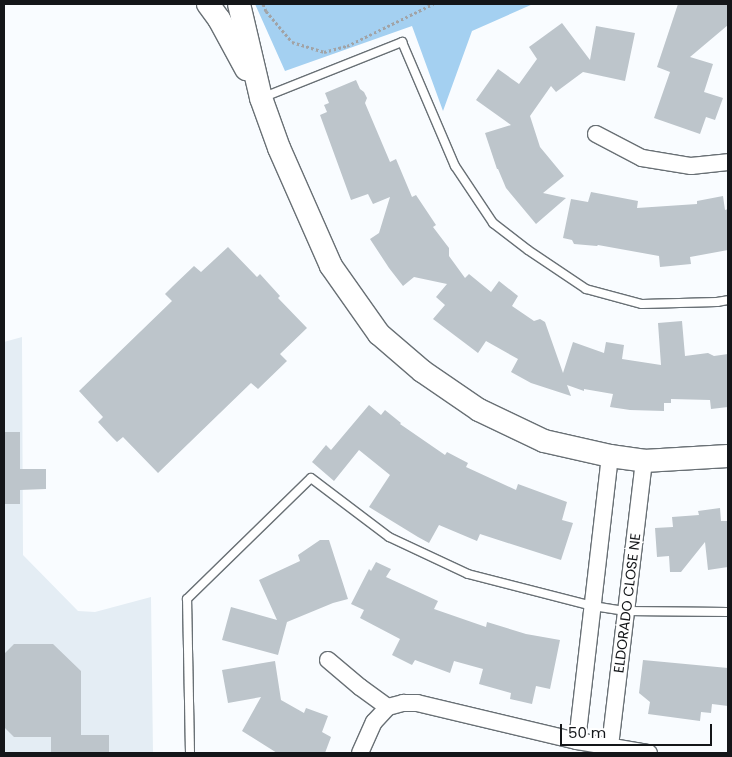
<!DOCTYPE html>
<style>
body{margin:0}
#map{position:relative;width:732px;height:757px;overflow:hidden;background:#f9fcff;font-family:Poppins,sans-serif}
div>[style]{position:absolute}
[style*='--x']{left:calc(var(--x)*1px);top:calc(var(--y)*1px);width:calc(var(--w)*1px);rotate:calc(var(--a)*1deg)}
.built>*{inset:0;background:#e4edf4}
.green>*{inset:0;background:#a4d0f1}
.building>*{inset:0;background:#bdc5cb}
.path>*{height:3px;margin-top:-1.5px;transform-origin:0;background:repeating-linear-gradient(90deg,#a1a3a6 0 2.5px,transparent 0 5px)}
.roads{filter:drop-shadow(1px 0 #697075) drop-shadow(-1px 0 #697075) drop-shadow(0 1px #697075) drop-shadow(0 -1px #697075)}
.lane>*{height:8px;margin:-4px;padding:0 4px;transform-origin:4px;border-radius:4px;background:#fff}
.street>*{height:16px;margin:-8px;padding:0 8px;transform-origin:8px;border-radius:8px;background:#fff}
.secondary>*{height:22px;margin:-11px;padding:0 11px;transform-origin:11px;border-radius:11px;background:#fff}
span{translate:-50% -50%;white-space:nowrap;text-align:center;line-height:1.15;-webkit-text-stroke:4.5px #fff;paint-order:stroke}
.street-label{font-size:14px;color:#141619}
.frame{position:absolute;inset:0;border:5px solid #141619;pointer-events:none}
.scale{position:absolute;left:560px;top:724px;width:152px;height:22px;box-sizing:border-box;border:2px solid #141619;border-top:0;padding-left:6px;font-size:15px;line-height:18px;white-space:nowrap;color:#141619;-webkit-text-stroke:4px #fff;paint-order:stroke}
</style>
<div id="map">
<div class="built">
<i style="clip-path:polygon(22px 337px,23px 555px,78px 611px,95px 612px,151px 597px,153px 753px,4px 753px,4px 342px)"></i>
</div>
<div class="green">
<i style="clip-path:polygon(255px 4px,533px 4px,472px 31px,443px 111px,412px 26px,285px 71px)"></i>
</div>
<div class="building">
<i style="clip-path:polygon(678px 4px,728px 4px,728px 25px,690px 57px,713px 64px,704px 92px,723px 98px,715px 120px,706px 117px,700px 134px,654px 118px,670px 72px,657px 67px)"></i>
<i style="clip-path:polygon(562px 23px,590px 60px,596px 26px,635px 33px,625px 81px,583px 72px,556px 92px,551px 86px,530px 116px,540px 147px,564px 176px,543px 193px,566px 198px,536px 224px,506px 188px,498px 169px,497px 169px,485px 133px,511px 125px,476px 100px,498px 69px,519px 84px,537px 59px,529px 47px)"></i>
<i style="clip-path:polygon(356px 80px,360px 89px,364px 92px,367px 98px,365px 103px,390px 162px,396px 159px,412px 197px,416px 195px,436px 225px,433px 227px,449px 248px,449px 256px,465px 278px,469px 274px,491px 292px,499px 281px,518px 296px,512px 306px,534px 321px,540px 319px,545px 322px,563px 373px,573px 342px,604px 353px,606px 342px,624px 345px,622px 359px,661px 365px,658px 323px,682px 321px,685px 356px,708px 353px,714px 356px,728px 354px,728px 407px,711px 409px,710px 400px,671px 399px,671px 403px,664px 403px,664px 411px,630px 410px,610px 407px,613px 394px,584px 389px,584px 391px,567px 385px,571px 396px,531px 383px,511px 372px,518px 359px,486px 341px,478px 353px,433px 319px,445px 305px,436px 297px,447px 284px,414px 277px,403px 286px,389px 268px,370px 239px,379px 233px,390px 197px,373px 204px,368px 194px,351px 200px,320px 115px,327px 112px,324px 105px,329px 103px,325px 93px)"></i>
<i style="clip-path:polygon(591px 192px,638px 201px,637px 208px,697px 204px,697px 201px,723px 196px,725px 210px,728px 209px,728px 250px,690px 257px,691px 264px,660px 267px,659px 256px,598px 245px,597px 246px,574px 244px,572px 240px,563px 238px,571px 199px,588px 202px)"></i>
<i style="clip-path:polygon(228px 247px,257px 277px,260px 274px,280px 296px,278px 298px,307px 328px,280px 354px,287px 361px,258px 389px,251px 383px,158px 473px,123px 437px,117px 442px,111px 436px,98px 422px,103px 417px,79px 391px,172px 301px,165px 294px,173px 286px,194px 266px,201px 272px)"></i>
<i style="clip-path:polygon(369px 405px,381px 415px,385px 410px,401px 423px,400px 424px,445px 455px,447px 452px,468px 463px,466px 467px,516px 490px,518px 484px,567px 502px,562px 520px,573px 523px,561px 560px,480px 534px,477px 541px,439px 525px,429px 543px,418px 537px,369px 507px,390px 475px,359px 450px,334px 481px,312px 462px,326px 445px,331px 450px)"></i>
<i style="clip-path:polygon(4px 432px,20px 432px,20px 469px,46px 469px,46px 489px,20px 490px,20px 504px,4px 504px)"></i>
<i style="clip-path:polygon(720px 508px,721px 521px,728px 521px,728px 567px,708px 570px,705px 542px,681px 572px,670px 572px,669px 556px,657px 557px,655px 528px,673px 527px,672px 517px,699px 515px,698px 511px)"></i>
<i style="clip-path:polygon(320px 540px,329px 540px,348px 599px,333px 603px,287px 622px,278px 655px,222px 640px,231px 607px,277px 620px,259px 580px,300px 561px,298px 555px)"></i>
<i style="clip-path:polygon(376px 562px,391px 569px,386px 577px,438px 601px,434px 609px,486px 627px,487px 622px,526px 634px,560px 640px,550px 689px,536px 686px,532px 704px,519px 701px,510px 699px,511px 693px,479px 684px,483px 669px,454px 661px,450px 673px,415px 660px,412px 665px,392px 655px,400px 639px,360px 618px,364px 610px,351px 604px,369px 569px,371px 571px)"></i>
<i style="clip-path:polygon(14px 644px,53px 644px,81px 671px,81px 735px,109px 735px,109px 753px,51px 753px,51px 737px,14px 737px,4px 727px,4px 654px)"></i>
<i style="clip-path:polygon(643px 660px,728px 668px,728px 706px,712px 704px,711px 713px,701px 712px,700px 721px,648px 714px,650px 702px,639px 693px)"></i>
<i style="clip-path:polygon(275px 661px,281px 700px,304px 713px,306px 708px,328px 716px,322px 732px,331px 737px,325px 753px,277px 753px,242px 731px,261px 697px,228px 703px,222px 670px)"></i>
</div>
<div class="path">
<i style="--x:263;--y:4;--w:8;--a:67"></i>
<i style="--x:266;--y:11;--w:40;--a:50"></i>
<i style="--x:292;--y:42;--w:34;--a:17"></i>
<i style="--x:324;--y:52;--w:24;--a:-15"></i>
<i style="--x:347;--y:46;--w:96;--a:-26"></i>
</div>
<div class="roads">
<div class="lane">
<i style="--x:264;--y:97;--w:149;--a:-21.7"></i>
<i style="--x:402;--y:42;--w:135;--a:66.9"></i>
<i style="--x:455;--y:166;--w:69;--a:56.3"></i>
<i style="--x:493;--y:223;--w:44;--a:37.6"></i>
<i style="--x:528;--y:250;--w:70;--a:33.9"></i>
<i style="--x:586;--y:289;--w:58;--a:15"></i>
<i style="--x:642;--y:304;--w:75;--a:-1.5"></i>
<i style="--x:717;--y:302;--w:11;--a:-10"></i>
<i style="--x:190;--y:753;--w:154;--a:-91.1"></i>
<i style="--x:187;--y:599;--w:173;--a:-44.3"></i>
<i style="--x:311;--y:478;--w:98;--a:37.1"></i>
<i style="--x:389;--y:537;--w:87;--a:25.1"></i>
<i style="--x:468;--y:574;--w:129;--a:14.4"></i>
<i style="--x:593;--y:606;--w:33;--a:9"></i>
<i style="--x:626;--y:611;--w:102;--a:0.6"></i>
</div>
<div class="street">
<i style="--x:596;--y:134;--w:52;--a:27.6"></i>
<i style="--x:642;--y:158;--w:50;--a:9.3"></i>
<i style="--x:691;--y:166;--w:37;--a:-6"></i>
<i style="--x:328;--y:660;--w:42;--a:40.2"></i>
<i style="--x:360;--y:687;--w:34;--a:36"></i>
<i style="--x:577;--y:741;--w:287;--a:-83.4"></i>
<i style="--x:610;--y:746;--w:287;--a:-83.2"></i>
<i style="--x:360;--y:753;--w:34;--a:-66"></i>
<i style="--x:374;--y:722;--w:21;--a:-47"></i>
<i style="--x:388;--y:707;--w:16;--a:-15"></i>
<i style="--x:403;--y:703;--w:14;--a:0"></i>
<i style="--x:417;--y:703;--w:164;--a:13.4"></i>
<i style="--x:577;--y:741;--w:73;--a:9.5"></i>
</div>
<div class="secondary">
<i style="--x:208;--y:4;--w:19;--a:54"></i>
<i style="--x:219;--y:19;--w:57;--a:61.6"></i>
<i style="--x:239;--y:4;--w:97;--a:76.8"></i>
<i style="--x:261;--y:98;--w:53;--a:70.2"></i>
<i style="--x:279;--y:148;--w:129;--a:66.2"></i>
<i style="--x:331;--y:266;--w:83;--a:54.8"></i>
<i style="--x:379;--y:334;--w:57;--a:40.7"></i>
<i style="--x:422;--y:371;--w:69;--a:34.4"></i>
<i style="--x:479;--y:410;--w:72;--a:25.5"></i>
<i style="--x:544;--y:441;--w:68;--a:12.8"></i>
<i style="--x:610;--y:456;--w:34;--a:8"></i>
<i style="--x:644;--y:461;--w:84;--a:-3.4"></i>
</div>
</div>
<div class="street-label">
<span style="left:627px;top:603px;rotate:-83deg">ELDORADO CLOSE NE</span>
</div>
<div class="frame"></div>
<div class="scale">50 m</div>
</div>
